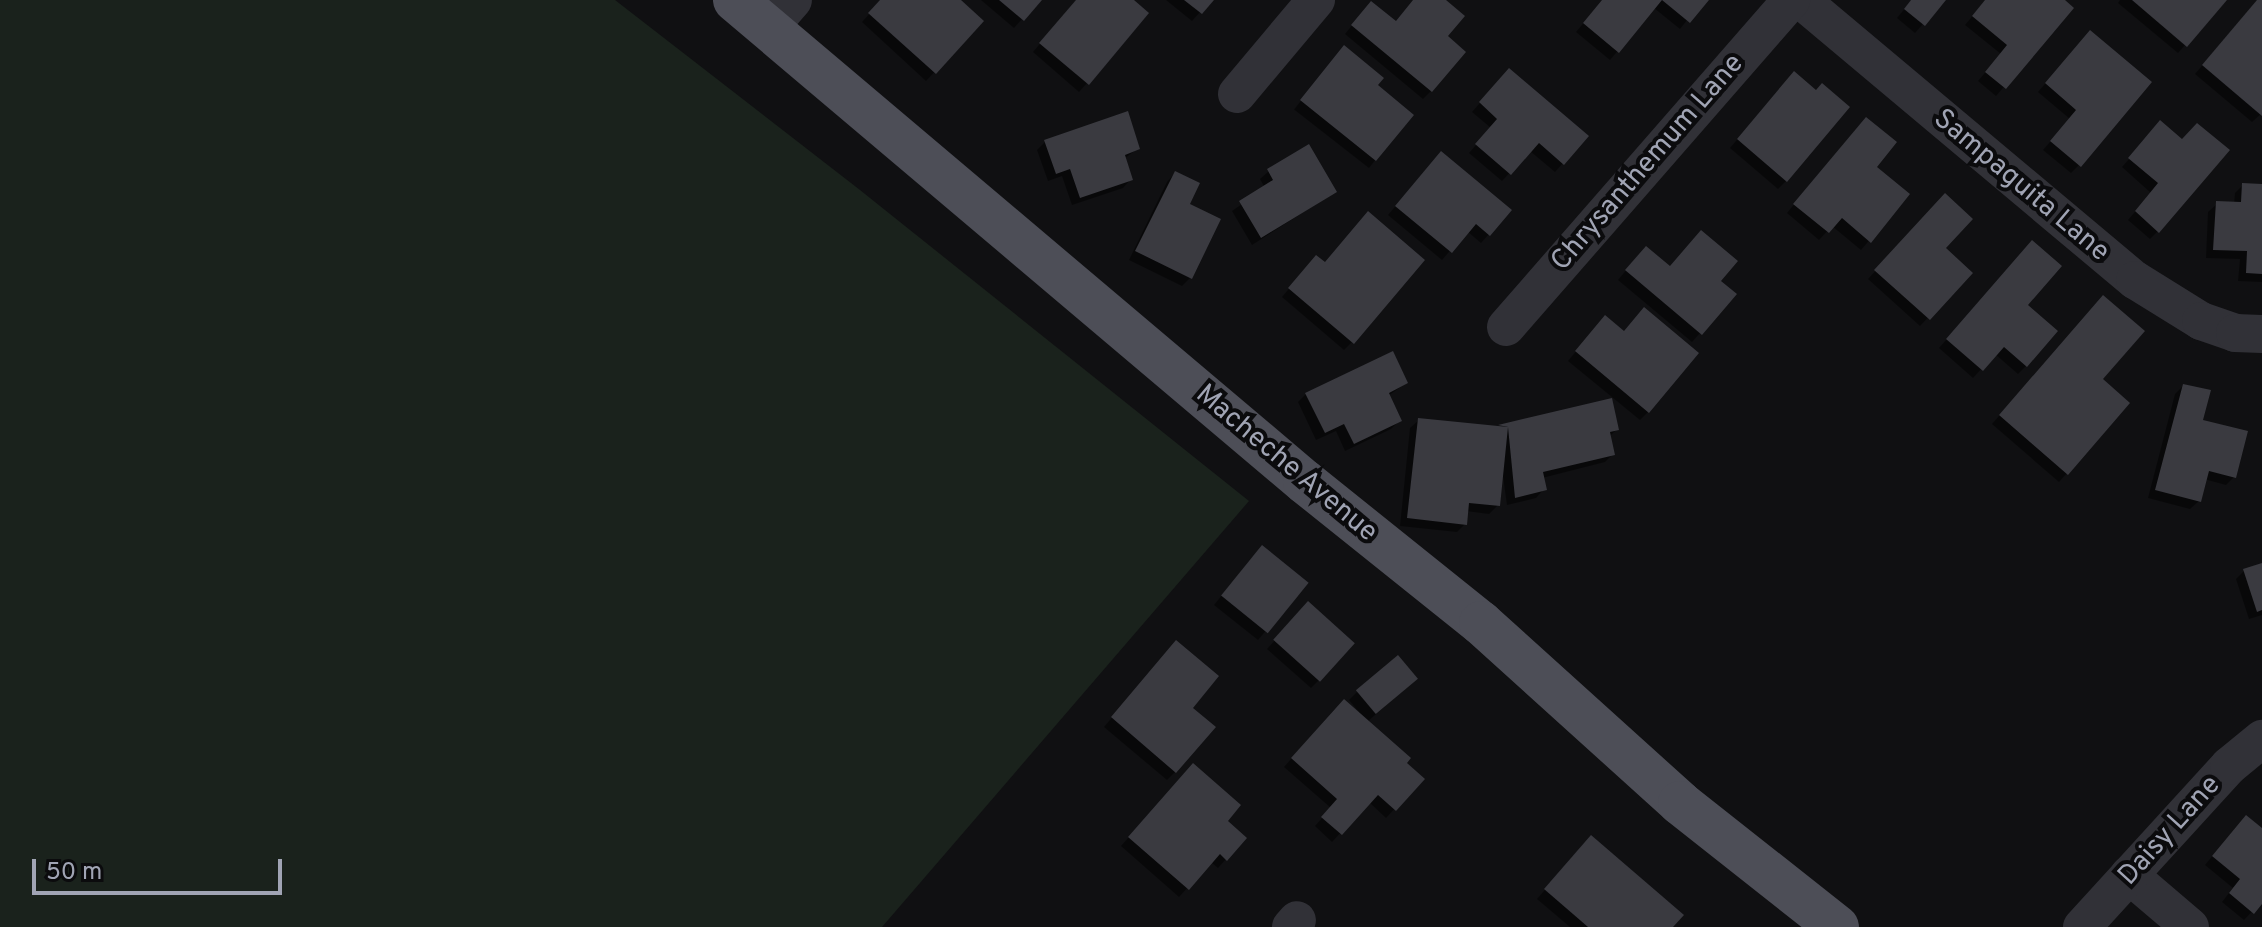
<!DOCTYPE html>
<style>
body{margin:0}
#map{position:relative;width:2262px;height:927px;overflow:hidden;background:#101012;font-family:Overpass,sans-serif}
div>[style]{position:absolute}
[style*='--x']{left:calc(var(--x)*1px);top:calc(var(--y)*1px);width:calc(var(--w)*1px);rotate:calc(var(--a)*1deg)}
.green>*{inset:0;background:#1a221c}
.shadow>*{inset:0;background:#0007;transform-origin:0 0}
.building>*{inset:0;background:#3a3a40;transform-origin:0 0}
.minor>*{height:38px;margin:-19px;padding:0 19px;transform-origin:19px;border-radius:19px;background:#313137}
.major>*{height:44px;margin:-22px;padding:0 22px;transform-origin:22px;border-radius:22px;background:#4d4e57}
span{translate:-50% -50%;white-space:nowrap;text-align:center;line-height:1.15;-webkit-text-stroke:8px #0b0b0d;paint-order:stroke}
.street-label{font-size:28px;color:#a0a4b4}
.scale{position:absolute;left:32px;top:859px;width:250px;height:36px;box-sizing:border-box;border:4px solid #a0a4b4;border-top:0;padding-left:10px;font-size:24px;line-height:28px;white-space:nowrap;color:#a0a4b4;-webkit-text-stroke:6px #0b0b0d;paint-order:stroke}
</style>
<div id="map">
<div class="green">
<i style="clip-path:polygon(0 0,615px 0,860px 190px,1249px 501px,882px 927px,0 927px)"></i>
</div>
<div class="shadow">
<i style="clip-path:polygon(882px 0,958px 0,982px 21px,926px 81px,862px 22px)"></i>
<i style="clip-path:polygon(981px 0,1039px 0,1014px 28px)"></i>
<i style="clip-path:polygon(1077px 0,1131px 0,1087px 83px,1079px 92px,1033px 52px)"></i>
<i style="clip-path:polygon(1166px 0,1211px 0,1192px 21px)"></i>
<i style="clip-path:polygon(1414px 0,1443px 0,1445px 37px,1431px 91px,1423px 99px,1345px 34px,1363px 12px,1395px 23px)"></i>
<i style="clip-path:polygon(1603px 0,1703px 0,1680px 29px,1654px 8px,1610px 60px,1576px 32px)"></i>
<i style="clip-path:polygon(1912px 0,1944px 0,1915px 33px,1897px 18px)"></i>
<i style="clip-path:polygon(1986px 0,2062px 0,2072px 8px,1996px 96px,1978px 81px,2001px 54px,1965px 25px)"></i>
<i style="clip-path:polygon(2120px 0,2224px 0,2178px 53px,2118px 3px)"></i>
<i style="clip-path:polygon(2258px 0,2262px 0,2262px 113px,2252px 122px,2195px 74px)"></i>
<i style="clip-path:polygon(2082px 41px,2079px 165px,2071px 173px,2043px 150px,2070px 119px,2038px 92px)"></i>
<i style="left:1336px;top:56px;width:95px;height:68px;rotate:38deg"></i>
<i style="clip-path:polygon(1501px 79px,1586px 137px,1555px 172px,1530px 151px,1502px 181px,1469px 153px,1491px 128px,1472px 112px)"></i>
<i style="clip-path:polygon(1786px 82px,1815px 92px,1786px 181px,1778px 189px,1730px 148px)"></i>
<i style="clip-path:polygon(2161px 123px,2158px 231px,2150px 239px,2128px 220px,2151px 193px,2122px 167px)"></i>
<i style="clip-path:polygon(1858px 127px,1874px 167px,1908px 195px,1861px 250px,1832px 226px,1819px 240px,1787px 213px)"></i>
<i style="clip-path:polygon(1045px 142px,1138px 148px,1124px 159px,1131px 179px,1123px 188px,1072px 205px,1062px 176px,1048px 181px,1037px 150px)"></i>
<i style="clip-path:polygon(1433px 162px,1489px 234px,1481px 243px,1467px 231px,1442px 260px,1388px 215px)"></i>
<i style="clip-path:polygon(1269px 171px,1335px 192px,1252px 245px,1232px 211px,1265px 188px,1260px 179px)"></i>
<i style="clip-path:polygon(1175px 173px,1187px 205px,1191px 277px,1182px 286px,1129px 260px,1167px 182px)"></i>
<i style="clip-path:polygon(2243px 185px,2262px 186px,2262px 282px,2238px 281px,2240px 259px,2206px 258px,2208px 212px,2217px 204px,2234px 204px,2235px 193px)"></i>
<i style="clip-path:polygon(1937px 204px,1943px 248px,1970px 273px,1920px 326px,1868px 279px)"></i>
<i style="clip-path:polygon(2024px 251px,2026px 366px,2018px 374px,1995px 354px,1973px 378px,1939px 348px)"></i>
<i style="clip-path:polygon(1638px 256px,1718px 282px,1734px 295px,1692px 342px,1618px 280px)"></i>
<i style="clip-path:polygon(1324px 264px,1352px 342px,1344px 350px,1282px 297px,1308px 266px)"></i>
<i style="clip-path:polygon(2095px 306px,2100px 380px,2067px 473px,2059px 482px,1992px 424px)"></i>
<i style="clip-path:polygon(1597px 326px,1648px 412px,1640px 420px,1568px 361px)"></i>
<i style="clip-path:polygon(1406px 383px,1388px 396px,1399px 421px,1391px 429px,1345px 451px,1336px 431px,1316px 440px,1298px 402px,1306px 394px)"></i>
<i style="clip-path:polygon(2183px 386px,2234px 477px,2226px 485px,2204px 479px,2199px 501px,2190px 509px,2148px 498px,2175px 394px)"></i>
<i style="clip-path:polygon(1610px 400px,1617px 429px,1609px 437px,1613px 454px,1605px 462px,1542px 478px,1544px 489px,1536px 498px,1507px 505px,1502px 469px,1498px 505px,1489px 514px,1466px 511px,1465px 524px,1457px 532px,1400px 526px,1410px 428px,1419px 420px,1500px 428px)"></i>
<i style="clip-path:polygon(1254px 556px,1306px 583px,1258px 640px,1214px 605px)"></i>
<i style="clip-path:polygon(2262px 565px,2262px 615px,2249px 619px,2236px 579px,2244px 571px)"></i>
<i style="clip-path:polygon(1300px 612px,1319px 680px,1311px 688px,1267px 649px)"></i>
<i style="clip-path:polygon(1168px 651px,1175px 772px,1167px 780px,1104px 727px)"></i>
<i style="clip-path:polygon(1407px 687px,1367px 722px,1422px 779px,1386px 818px,1369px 802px,1332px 842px,1315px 826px,1331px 808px,1284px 767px,1335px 709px,1359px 712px,1349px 700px,1357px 692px)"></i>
<i style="clip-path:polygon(1185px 774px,1225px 821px,1226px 859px,1218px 868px,1211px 862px,1179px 897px,1121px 846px)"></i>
<i style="clip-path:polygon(2238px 825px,2262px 831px,2262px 901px,2244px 920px,2222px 902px,2233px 888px,2205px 865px)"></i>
<i style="clip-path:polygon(1583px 846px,1670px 927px,1570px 927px,1537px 899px)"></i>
</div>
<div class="building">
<i style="clip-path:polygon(880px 0,961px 0,984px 21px,936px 74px,868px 13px)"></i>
<i style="clip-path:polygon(999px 0,1042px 0,1024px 21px)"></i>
<i style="clip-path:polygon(1076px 0,1134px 0,1149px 13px,1089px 85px,1039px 43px)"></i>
<i style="clip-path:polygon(1184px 0,1214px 0,1202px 14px)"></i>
<i style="clip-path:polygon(1413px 0,1446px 0,1465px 16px,1448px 36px,1466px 52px,1432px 92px,1351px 25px,1371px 1px,1396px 21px)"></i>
<i style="clip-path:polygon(1602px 0,1709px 0,1690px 23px,1662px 0,1619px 53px,1583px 23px)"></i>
<i style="clip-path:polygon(1911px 0,1946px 0,1925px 26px,1904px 9px)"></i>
<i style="clip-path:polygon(1985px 0,2065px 0,2074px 8px,2006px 89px,1985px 72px,2007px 45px,1972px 16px)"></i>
<i style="clip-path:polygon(2132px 0,2227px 0,2187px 47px)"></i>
<i style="clip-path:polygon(2257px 0,2262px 0,2262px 116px,2202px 65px)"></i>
<i style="clip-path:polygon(2090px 30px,2152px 82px,2081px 167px,2050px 141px,2076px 110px,2045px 83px)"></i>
<i style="clip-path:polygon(1344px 45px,1384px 78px,1378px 85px,1414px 115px,1376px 161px,1300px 100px)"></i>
<i style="clip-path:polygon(1509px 68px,1589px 136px,1564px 165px,1539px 143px,1511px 175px,1475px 144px,1497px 119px,1479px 102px)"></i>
<i style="clip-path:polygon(1794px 71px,1816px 90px,1822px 83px,1850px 107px,1787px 182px,1737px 139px)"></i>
<i style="clip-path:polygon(1128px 111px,1140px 149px,1125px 155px,1133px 180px,1080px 198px,1070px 169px,1056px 174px,1044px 140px)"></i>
<i style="clip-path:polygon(1866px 117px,1897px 142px,1877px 167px,1910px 194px,1871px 243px,1842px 218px,1829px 233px,1793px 204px)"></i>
<i style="clip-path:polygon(2160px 120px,2182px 139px,2197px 123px,2230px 150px,2159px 233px,2135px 211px,2158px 183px,2128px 158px)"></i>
<i style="clip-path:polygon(1309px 144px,1337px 192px,1261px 238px,1239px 201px,1273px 180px,1267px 169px)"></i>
<i style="clip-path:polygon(1441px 151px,1512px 210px,1490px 236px,1476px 224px,1452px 253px,1395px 206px)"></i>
<i style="clip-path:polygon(1175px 171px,1200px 183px,1190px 204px,1221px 219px,1192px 279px,1135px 251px)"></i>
<i style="clip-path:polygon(2242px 183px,2262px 184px,2262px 274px,2246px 273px,2247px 251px,2213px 250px,2216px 201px,2241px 202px)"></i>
<i style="clip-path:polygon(1945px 193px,1973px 219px,1946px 248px,1973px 273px,1930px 320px,1874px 270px)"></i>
<i style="clip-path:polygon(1368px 211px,1425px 260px,1354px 344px,1288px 288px,1316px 255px,1325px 262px)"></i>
<i style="clip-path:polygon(1701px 230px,1738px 261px,1721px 281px,1737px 294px,1702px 335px,1625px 270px,1646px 246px,1670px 266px)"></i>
<i style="clip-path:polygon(2032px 240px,2062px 266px,2028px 305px,2058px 331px,2027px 367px,2004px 347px,1983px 371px,1946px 339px)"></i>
<i style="clip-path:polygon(2103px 295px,2145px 331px,2103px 379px,2130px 403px,2068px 475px,1999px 415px)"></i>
<i style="clip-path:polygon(1644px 307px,1699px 353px,1649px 413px,1575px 351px,1605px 315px,1624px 331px)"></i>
<i style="clip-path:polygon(1393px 351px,1408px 383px,1389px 393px,1402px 421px,1354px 444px,1344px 424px,1325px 433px,1305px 393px)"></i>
<i style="clip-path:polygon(2183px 384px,2211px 390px,2203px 420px,2248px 431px,2236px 478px,2209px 471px,2201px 502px,2155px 490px)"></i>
<i style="clip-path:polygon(1612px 398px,1619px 430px,1610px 432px,1615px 455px,1543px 472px,1547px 490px,1515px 498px,1508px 427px,1498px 425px)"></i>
<i style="clip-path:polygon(1418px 418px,1508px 427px,1500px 506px,1469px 503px,1467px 525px,1407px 518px)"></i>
<i style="left:1262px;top:545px;width:60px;height:65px;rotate:39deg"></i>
<i style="clip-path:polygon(2262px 563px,2262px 610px,2257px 612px,2243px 569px)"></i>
<i style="left:1308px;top:601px;width:63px;height:52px;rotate:42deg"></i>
<i style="clip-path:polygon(1176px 640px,1219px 676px,1193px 708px,1216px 727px,1176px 773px,1111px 717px)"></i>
<i style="left:1398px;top:655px;width:31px;height:55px;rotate:50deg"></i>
<i style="clip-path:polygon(1344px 699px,1411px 758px,1407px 763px,1425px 779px,1396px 811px,1378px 795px,1342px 835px,1321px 817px,1337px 799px,1291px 758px)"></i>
<i style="clip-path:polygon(1193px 763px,1241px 805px,1228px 821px,1247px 838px,1227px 861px,1220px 854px,1189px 890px,1128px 837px)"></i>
<i style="clip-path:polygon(2246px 815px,2262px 828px,2262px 904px,2254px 914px,2229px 893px,2240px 879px,2212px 856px)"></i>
<i style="clip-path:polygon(1591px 835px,1684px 915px,1673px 927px,1588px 927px,1544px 889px)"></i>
</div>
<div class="minor">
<i style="--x:1801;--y:0;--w:436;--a:40"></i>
<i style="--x:2135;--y:280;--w:78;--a:31.8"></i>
<i style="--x:2201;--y:321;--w:36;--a:19"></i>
<i style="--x:2235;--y:333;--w:27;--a:2"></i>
<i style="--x:768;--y:29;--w:38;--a:-49"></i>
<i style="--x:1237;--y:94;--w:123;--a:-50"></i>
<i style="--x:1506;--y:327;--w:434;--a:-48.9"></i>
<i style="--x:2129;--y:875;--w:80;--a:40.4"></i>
<i style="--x:1291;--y:927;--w:9;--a:-49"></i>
<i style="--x:2082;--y:927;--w:218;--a:-47.6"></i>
<i style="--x:2229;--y:766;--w:43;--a:-39.3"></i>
</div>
<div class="major">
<i style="--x:735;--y:0;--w:746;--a:40.22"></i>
<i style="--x:1305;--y:482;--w:226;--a:38.7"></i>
<i style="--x:1481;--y:623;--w:268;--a:42.1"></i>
<i style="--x:1680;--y:803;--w:200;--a:38.3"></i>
</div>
<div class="street-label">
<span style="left:1648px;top:163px;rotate:-49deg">Chrysanthemum Lane</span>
<span style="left:2021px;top:186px;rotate:40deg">Sampaguita Lane</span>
<span style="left:1286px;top:464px;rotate:40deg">Macheche Avenue</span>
<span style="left:2170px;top:831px;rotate:-48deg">Daisy Lane</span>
</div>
<div class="scale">50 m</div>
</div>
